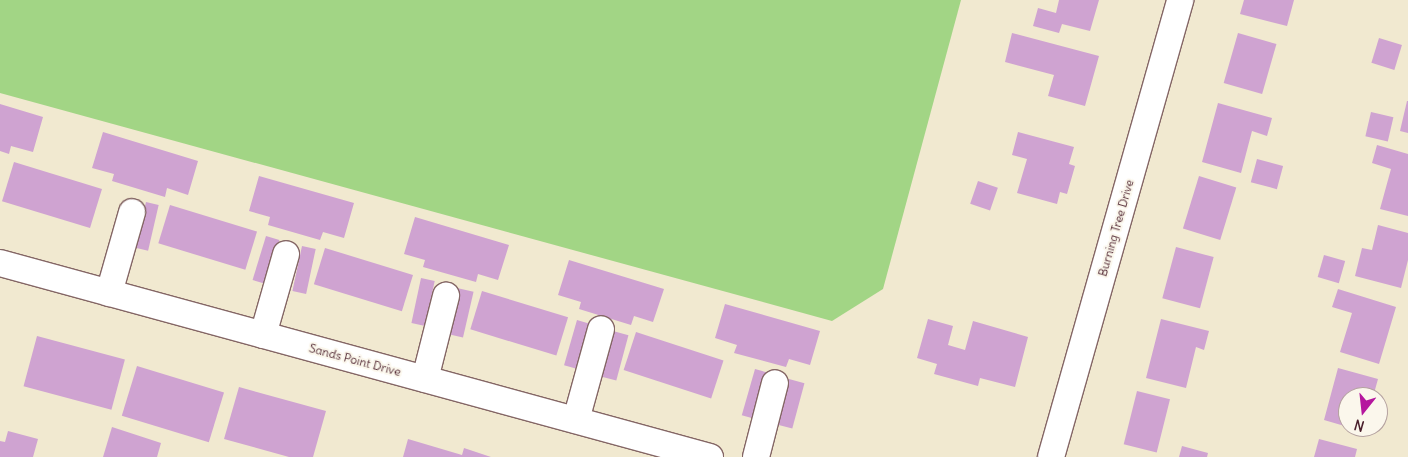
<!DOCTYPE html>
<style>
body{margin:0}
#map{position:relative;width:1408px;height:457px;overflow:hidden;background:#f1e9d0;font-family:Delius,sans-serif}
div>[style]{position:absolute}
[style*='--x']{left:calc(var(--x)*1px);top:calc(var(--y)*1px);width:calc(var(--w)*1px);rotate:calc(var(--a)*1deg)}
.green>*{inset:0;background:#a2d585}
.building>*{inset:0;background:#cfa3d1;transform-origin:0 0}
.roads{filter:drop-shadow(1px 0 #846665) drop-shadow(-1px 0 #846665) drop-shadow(0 1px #846665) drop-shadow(0 -1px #846665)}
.minor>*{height:26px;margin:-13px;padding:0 13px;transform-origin:13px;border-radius:13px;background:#fff}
span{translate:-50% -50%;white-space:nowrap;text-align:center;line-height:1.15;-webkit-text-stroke:4px #fbf7ec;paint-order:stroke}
.street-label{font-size:12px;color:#4a1f2b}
.north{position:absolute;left:1338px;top:387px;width:50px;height:50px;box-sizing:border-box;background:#fbf7ec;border:1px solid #b4a19f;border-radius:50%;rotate:196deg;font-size:14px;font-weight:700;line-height:20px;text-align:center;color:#4a1f2b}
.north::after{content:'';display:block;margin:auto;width:18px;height:22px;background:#b5179e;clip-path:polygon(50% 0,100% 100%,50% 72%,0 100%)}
</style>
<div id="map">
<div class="green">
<i style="clip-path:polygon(0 0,961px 0,883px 289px,832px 321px,0 93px)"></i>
</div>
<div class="building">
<i style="clip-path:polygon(1059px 0,1099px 0,1090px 31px,1062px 24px,1059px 33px,1033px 26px,1038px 8px,1056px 13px)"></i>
<i style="clip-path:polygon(1244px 0,1294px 0,1287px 26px,1240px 14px)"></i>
<i style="clip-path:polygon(1012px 33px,1099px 56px,1085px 106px,1048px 96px,1054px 75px,1005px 62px)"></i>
<i style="left:1238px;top:33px;width:40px;height:52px;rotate:16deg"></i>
<i style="left:1379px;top:38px;width:24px;height:26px;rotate:17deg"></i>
<i style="clip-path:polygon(1407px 101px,1408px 101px,1408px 133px,1400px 131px)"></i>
<i style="clip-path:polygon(1218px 103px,1272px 118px,1267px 136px,1252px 131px,1241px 173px,1202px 162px)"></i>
<i style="clip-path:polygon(0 104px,43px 117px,33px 152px,11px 146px,9px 154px,0 151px)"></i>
<i style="left:1371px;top:112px;width:23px;height:25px;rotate:13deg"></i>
<i style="clip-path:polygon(103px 132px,198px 161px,188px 195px,167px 188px,165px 197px,112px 181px,114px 174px,92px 168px)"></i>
<i style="clip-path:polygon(1018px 132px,1074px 147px,1069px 164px,1075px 166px,1067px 194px,1060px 192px,1057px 204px,1017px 193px,1027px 159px,1012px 155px)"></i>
<i style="clip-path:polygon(1377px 145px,1408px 154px,1408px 216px,1380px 209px,1391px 169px,1372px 163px)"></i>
<i style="left:1257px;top:159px;width:27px;height:24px;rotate:15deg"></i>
<i style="left:14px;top:162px;width:92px;height:41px;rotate:17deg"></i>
<i style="clip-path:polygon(259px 176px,354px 203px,344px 238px,323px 232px,320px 240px,268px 225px,270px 217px,249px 211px)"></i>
<i style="left:1199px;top:176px;width:39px;height:55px;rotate:17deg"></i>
<i style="left:978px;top:181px;width:21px;height:24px;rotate:19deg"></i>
<i style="left:146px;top:202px;width:13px;height:47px;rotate:13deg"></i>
<i style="left:170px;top:205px;width:91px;height:40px;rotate:17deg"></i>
<i style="clip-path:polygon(415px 217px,509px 245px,498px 280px,478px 274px,476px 282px,423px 267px,425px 260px,404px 254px)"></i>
<i style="clip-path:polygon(1378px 225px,1408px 233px,1408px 260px,1401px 288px,1355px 276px,1362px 248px,1372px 250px)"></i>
<i style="left:266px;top:236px;width:14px;height:46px;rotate:17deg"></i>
<i style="left:302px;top:246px;width:14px;height:46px;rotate:12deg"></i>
<i style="left:1176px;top:247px;width:39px;height:53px;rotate:15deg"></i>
<i style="left:325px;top:248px;width:92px;height:38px;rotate:17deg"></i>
<i style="left:1324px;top:255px;width:22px;height:23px;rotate:16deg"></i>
<i style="clip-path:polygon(569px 260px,664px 289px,653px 322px,634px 316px,631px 325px,579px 309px,581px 302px,558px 295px)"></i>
<i style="left:421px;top:278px;width:14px;height:46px;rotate:12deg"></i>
<i style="left:457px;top:288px;width:17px;height:47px;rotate:13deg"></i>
<i style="clip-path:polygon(1338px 289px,1396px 307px,1379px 364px,1340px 352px,1352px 313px,1332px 307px)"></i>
<i style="left:482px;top:291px;width:90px;height:40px;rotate:17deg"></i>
<i style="clip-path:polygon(725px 304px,820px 331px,810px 365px,789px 359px,786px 367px,734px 353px,737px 345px,715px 338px)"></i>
<i style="clip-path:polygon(928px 319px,953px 326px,948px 345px,965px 350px,973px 321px,1028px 337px,1015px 387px,980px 378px,978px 386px,934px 374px,937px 364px,917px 358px)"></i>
<i style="clip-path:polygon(1161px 319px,1209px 331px,1204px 350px,1196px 347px,1186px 388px,1146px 378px)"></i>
<i style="left:577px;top:320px;width:15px;height:47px;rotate:16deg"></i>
<i style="left:613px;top:331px;width:16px;height:47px;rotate:15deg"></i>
<i style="left:636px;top:332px;width:92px;height:40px;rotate:18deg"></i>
<i style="left:37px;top:336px;width:91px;height:52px;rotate:15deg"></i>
<i style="left:137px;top:366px;width:91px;height:52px;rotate:17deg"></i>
<i style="clip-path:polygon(1338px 368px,1378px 379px,1373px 397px,1348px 397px,1348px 427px,1324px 420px)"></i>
<i style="left:755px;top:369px;width:15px;height:48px;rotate:16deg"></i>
<i style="left:789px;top:379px;width:16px;height:47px;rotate:15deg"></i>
<i style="clip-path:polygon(239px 387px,326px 411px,313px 457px,289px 457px,224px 439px)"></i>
<i style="left:1137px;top:391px;width:34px;height:55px;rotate:14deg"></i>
<i style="clip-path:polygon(112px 427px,161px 443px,157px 457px,103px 457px)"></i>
<i style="clip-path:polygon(8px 431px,38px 439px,33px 457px,0 457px,0 441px,5px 442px)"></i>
<i style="clip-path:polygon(408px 439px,462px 455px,464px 448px,491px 457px,403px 457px)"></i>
<i style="clip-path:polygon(1319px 439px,1357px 449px,1355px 457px,1314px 457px)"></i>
<i style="clip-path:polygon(1182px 446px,1208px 453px,1207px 457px,1179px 457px)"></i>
</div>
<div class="roads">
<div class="minor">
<i style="--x:0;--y:263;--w:736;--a:15.28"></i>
<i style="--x:109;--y:293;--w:84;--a:-74.1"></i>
<i style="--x:263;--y:335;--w:84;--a:-74.1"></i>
<i style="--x:425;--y:379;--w:86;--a:-75.8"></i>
<i style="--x:576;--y:420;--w:94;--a:-74.6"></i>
<i style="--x:756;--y:457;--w:76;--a:-75.6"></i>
<i style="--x:1051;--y:457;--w:475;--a:-74.2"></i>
</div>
</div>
<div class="street-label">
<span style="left:1116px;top:228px;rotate:-74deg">Burning Tree Drive</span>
<span style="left:355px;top:360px;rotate:15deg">Sands Point Drive</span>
</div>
<div class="north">N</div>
</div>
